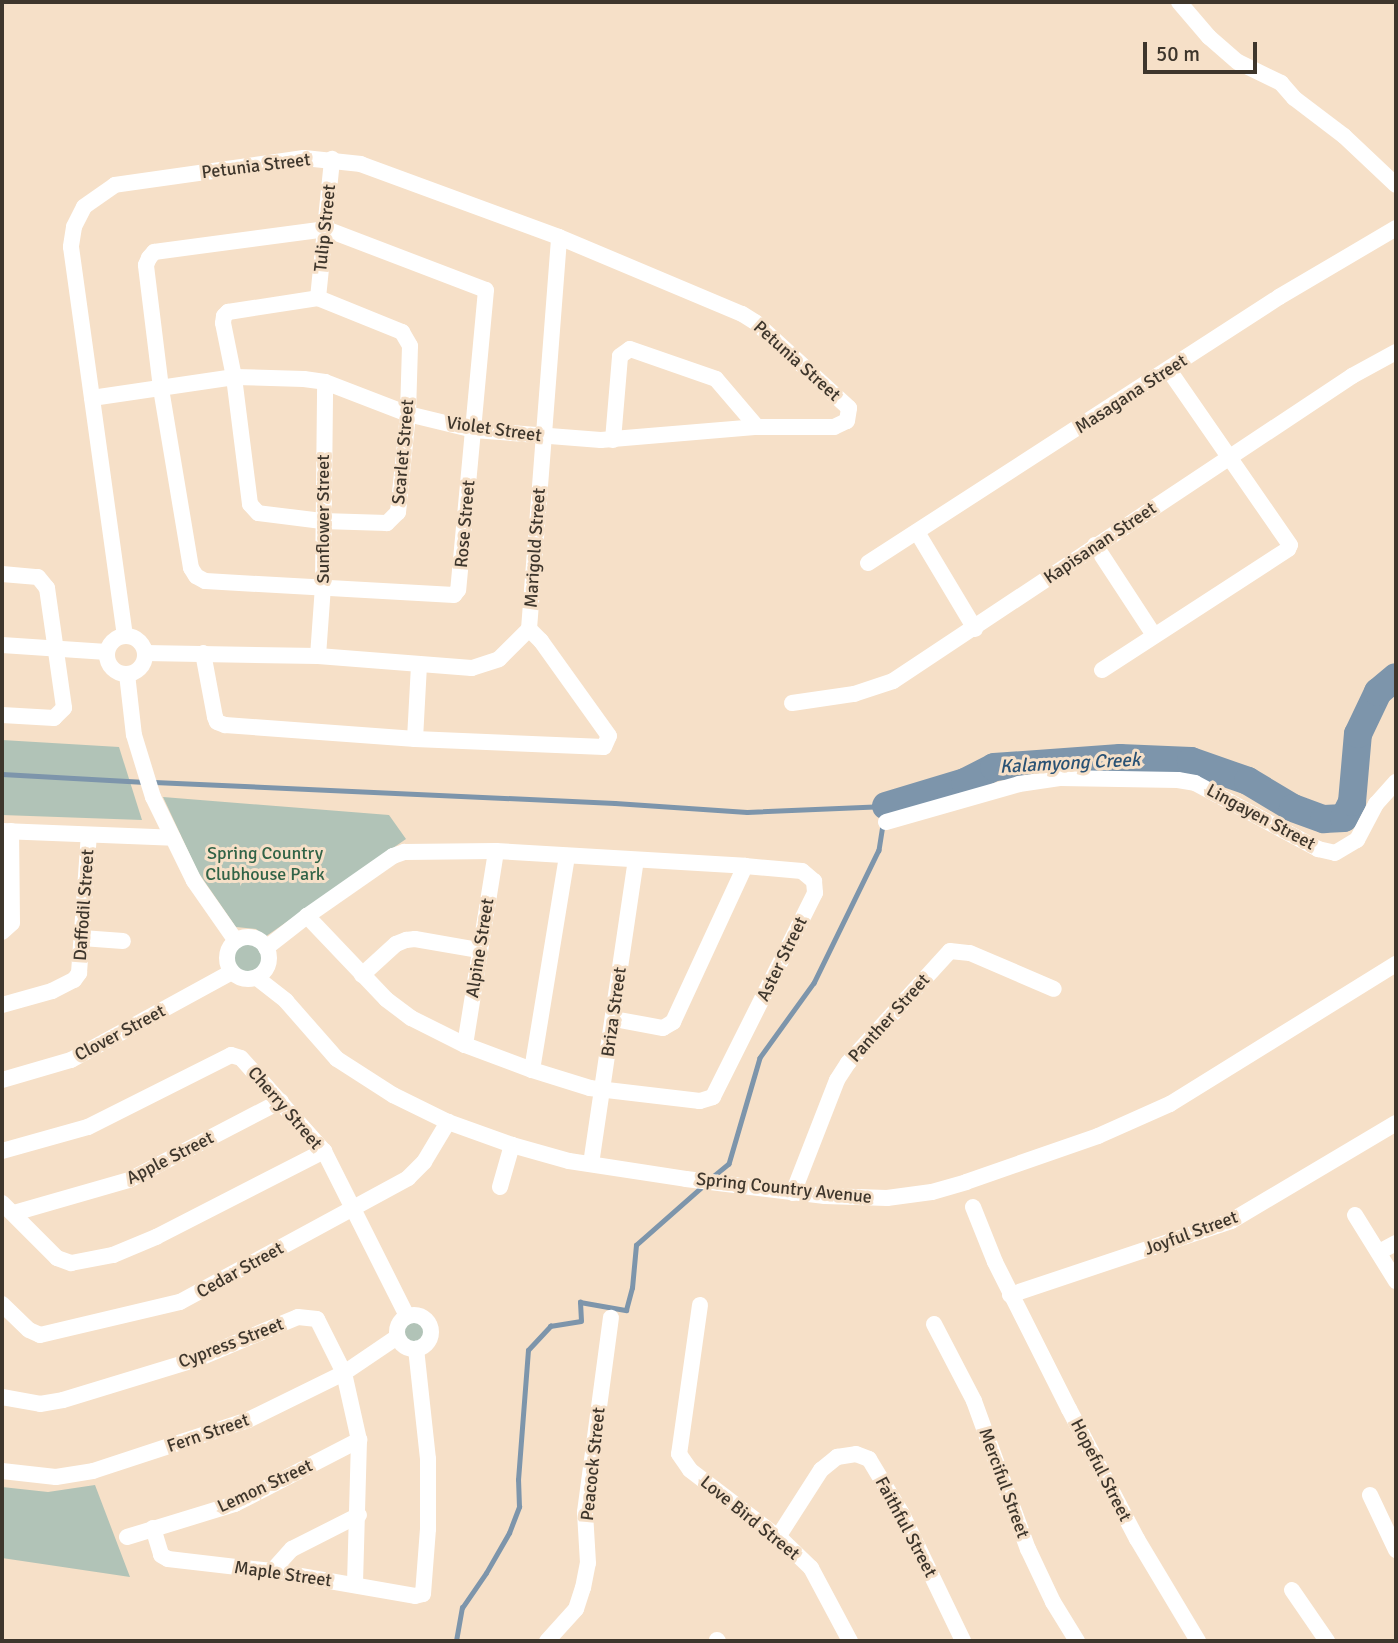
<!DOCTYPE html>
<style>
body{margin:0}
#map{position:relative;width:1398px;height:1643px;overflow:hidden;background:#f6e0c8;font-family:Signika,sans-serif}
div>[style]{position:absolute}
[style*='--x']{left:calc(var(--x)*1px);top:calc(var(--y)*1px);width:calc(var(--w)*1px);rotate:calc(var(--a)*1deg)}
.green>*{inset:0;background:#b1c3b7}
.round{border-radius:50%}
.stream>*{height:4.5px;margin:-2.25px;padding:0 2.25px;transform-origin:2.25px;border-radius:2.25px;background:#7d95ab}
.river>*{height:28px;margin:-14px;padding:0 14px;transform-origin:14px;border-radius:14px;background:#7d95ab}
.street>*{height:16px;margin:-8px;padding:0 8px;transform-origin:8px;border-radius:8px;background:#fff}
.street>.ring{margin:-8px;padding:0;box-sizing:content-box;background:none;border:16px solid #fff;border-radius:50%}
span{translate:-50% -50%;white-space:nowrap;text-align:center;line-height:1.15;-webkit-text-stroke:6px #f6e0c8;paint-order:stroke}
.street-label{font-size:18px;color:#3e362c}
.park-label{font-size:18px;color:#316347}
.water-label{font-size:19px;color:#2a5274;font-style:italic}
.frame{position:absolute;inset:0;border:4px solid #3e362c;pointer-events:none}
.scale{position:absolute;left:1143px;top:42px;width:114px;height:32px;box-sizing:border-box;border:4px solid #3e362c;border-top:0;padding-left:9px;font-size:21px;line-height:24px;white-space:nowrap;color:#3e362c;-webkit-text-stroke:5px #f6e0c8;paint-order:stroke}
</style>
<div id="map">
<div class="green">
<i style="clip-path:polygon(2px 740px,119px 747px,142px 820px,2px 815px)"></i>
<i style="clip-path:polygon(163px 797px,389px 815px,406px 839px,265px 937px,256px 929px,236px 927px,198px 872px)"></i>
<i class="round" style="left:228px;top:939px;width:38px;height:38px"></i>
<i class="round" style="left:399px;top:1316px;width:30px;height:30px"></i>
<i style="clip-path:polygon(95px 1485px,130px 1577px,2px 1558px,2px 1487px,48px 1492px)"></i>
</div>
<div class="stream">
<i style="--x:2;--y:774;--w:143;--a:3.2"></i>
<i style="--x:154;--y:782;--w:461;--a:2.6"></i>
<i style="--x:615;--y:803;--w:132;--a:3.9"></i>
<i style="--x:747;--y:812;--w:139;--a:-2.5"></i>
<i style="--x:886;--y:806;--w:45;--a:99"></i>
<i style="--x:879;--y:850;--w:148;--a:116"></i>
<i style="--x:814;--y:983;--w:92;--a:125.8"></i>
<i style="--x:760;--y:1058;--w:110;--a:106.3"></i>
<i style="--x:729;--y:1164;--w:21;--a:141"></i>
<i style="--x:456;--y:1641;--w:34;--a:-80"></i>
<i style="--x:462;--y:1608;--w:42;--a:-55.6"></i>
<i style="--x:486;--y:1573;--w:46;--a:-60.1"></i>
<i style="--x:509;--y:1533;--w:28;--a:-69"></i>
<i style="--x:519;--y:1507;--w:27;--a:-92"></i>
<i style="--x:518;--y:1480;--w:130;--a:-85.6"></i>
<i style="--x:528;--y:1350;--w:33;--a:-47"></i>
<i style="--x:550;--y:1326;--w:31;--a:-9"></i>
<i style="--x:581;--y:1321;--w:19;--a:-93"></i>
<i style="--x:580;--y:1302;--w:47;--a:9.9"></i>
<i style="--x:626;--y:1310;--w:23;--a:-75"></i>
<i style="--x:632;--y:1288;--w:43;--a:-84.7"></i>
<i style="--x:636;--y:1245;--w:91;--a:-41.4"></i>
</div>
<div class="river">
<i style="--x:886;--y:806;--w:83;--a:-16.9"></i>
<i style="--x:965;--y:782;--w:33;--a:-27"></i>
<i style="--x:994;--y:767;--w:126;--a:-4.1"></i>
<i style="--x:1120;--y:758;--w:71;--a:2.4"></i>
<i style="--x:1191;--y:761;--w:60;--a:19.3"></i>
<i style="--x:1248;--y:781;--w:52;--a:31"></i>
<i style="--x:1293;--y:808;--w:33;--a:20"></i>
<i style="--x:1324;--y:819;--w:20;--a:-3"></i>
<i style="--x:1344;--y:818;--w:18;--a:-63"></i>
<i style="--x:1352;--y:802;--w:68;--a:-85"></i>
<i style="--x:1358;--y:734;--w:47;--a:-64.5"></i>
<i style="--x:1378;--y:692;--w:23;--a:-40"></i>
</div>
<div class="street">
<i style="--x:1179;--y:2;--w:46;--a:49.4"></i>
<i style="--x:1209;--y:37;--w:38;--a:41"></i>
<i style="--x:1238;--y:62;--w:48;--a:26"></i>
<i style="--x:1281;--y:83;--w:20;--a:49"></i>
<i style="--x:1294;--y:98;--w:63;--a:37.2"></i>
<i style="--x:1344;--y:136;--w:71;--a:43.3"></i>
<i style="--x:326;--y:229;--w:171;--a:20.9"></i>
<i style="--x:486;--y:290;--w:301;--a:95.3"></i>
<i style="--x:458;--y:590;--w:6;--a:129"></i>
<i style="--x:454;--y:595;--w:249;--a:-176.8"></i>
<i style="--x:205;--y:581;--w:10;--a:-151"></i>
<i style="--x:196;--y:576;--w:9;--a:-122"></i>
<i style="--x:191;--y:568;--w:182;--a:-99.5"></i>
<i style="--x:161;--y:388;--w:124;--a:-97"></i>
<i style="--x:146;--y:265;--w:8;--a:-67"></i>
<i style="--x:149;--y:258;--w:8;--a:-50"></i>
<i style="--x:154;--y:252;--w:174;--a:-7.6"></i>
<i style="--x:318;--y:298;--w:91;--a:22"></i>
<i style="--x:402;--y:332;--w:16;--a:60"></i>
<i style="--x:410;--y:346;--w:68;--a:91.7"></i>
<i style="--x:408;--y:414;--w:99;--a:95.8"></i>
<i style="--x:398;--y:512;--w:16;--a:135"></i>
<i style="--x:387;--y:523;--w:65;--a:-178.2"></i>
<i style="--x:322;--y:521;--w:64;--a:-172.9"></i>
<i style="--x:258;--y:513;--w:12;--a:-132"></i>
<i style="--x:250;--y:504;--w:128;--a:-97.2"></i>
<i style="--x:234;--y:377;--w:55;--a:-101.5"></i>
<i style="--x:223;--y:323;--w:7;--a:-82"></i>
<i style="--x:224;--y:316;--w:6;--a:-45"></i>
<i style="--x:228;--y:312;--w:91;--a:-8.8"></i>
<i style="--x:318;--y:298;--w:140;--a:-84.2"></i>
<i style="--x:92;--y:398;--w:144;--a:-8.4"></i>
<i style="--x:234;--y:377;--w:70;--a:1.6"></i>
<i style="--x:304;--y:379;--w:21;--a:8"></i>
<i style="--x:325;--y:382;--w:89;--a:21.1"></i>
<i style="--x:408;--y:414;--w:68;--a:13.6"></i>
<i style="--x:474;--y:430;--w:127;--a:4.5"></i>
<i style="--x:601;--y:440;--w:157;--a:-4.8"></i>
<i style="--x:757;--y:427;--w:77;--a:0"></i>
<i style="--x:834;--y:427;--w:14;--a:-25"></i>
<i style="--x:847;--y:421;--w:13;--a:-81"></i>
<i style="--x:849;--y:408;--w:127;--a:-137.5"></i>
<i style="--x:755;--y:322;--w:15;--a:-148"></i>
<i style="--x:742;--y:314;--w:199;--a:-157.2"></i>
<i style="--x:559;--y:237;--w:211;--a:-159.8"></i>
<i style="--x:361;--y:164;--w:57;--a:-174"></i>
<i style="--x:304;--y:158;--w:191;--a:171.9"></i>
<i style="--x:115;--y:185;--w:38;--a:145"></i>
<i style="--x:84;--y:207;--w:22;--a:117"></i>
<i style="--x:74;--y:227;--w:20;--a:99"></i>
<i style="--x:71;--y:247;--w:392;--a:82.1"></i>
<i style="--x:613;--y:440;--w:84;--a:-85.2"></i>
<i style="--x:620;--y:356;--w:12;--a:-35"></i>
<i style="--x:630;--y:349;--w:91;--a:19.2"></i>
<i style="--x:716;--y:379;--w:63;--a:49.5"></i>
<i style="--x:917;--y:532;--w:113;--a:59.1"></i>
<i style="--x:1095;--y:545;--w:108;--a:56.8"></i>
<i style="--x:868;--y:563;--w:490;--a:-32.9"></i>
<i style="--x:1279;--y:297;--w:136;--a:-30.5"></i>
<i style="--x:2;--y:574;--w:36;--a:5"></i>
<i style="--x:38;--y:577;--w:14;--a:51"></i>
<i style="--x:47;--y:588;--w:121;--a:81.9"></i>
<i style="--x:64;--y:708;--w:14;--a:135"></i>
<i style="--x:54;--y:718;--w:52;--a:-176.7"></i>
<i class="ring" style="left:107px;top:636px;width:22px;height:22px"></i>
<i style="--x:2;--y:645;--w:105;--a:3.8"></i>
<i style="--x:145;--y:653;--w:173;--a:1"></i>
<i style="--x:318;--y:656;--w:154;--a:4.5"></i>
<i style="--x:472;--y:668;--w:28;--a:-18"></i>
<i style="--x:499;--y:659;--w:42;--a:-45"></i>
<i style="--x:529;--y:629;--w:393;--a:-85.6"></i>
<i style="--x:203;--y:653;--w:65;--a:79.4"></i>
<i style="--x:215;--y:717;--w:5;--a:68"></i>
<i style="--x:217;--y:722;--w:9;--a:21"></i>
<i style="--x:225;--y:725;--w:191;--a:4.2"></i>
<i style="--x:415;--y:739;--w:189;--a:2.4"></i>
<i style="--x:604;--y:747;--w:12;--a:-66"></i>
<i style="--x:609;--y:736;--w:117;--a:-125.6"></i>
<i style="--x:541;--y:641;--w:17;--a:-135"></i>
<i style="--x:318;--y:656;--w:69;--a:-85.9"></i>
<i style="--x:323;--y:587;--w:205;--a:-89.4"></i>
<i style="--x:1102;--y:670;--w:222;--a:-33"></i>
<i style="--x:1288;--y:549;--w:4;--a:-63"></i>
<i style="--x:1290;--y:545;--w:213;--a:-124.7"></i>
<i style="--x:127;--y:674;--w:61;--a:83.5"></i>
<i style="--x:134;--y:735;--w:65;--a:73"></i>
<i style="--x:153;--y:797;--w:93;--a:64"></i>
<i style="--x:194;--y:881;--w:73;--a:55"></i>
<i style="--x:792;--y:703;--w:63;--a:-8.3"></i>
<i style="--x:854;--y:694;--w:41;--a:-18.4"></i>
<i style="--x:893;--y:681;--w:551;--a:-33.6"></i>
<i style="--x:1352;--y:376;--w:50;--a:-28.6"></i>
<i style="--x:415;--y:739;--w:75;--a:-86.9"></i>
<i style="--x:886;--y:822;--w:138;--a:-15.9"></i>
<i style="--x:1019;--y:784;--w:41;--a:-8.3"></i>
<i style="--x:1060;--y:778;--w:118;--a:1"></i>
<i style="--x:1178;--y:780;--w:17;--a:10"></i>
<i style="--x:1195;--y:783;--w:140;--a:28.2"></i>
<i style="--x:1318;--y:849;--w:17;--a:13"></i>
<i style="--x:1335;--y:853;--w:26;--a:-31"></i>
<i style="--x:1357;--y:840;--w:41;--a:-62.2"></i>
<i style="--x:1376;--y:804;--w:30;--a:-48"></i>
<i style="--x:2;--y:831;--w:171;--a:2.3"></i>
<i style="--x:2;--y:932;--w:13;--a:-42"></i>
<i style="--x:12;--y:923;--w:92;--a:-90.6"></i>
<i class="ring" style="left:227px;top:937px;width:26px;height:26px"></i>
<i style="--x:82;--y:938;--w:41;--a:4.2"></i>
<i style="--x:266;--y:948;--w:52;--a:-38"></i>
<i style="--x:307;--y:916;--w:105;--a:-34.9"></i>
<i style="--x:393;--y:856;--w:12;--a:-20"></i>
<i style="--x:404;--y:852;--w:92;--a:-0.6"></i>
<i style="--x:496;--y:851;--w:249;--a:3.4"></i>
<i style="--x:745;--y:866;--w:57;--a:5"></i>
<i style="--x:802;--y:871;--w:16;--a:40"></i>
<i style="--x:814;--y:881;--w:12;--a:85"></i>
<i style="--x:815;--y:893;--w:228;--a:116.6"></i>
<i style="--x:713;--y:1097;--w:14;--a:163"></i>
<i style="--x:700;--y:1101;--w:111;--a:-173.3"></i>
<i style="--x:590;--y:1088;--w:61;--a:-162.8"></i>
<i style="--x:532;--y:1070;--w:72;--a:-159.5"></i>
<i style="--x:465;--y:1045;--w:60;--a:-153.4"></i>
<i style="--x:411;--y:1018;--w:31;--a:-143"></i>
<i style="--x:386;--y:999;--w:115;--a:-133.6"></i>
<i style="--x:362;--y:975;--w:46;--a:-42.4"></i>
<i style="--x:396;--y:944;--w:11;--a:-22"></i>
<i style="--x:406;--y:940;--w:9;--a:-6"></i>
<i style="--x:415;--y:939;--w:65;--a:9.8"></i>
<i style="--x:257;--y:978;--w:37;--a:38"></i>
<i style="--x:286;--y:1001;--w:77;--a:48.7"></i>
<i style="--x:337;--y:1059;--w:67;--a:32.7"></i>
<i style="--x:393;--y:1095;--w:61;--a:26.1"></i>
<i style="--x:448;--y:1122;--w:68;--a:19.8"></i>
<i style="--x:512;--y:1145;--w:59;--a:15.7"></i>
<i style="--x:569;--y:1161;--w:118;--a:8.7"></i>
<i style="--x:686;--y:1179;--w:140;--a:7"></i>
<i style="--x:825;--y:1196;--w:62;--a:1.8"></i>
<i style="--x:887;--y:1198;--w:45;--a:-7.6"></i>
<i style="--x:932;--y:1192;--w:35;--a:-16"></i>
<i style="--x:966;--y:1182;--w:140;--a:-19.2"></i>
<i style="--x:1098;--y:1136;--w:79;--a:-24"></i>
<i style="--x:1170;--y:1104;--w:266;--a:-31.8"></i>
<i style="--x:2;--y:1005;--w:52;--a:-15.6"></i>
<i style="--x:52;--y:991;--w:25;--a:-27"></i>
<i style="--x:74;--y:980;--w:9;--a:-54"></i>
<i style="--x:79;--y:973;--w:138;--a:-85.9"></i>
<i style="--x:614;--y:1019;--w:50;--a:10.4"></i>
<i style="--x:663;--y:1028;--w:12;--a:-31"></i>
<i style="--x:673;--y:1022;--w:172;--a:-65.2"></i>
<i style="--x:465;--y:1045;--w:196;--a:-80.9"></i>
<i style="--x:532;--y:1070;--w:217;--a:-80.7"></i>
<i style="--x:2;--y:1080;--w:72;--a:-16.2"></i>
<i style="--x:71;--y:1060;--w:183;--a:-28.7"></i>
<i style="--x:2;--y:1151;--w:89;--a:-15.6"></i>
<i style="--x:88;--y:1127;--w:160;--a:-26.7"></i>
<i style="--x:231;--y:1055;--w:10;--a:17"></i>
<i style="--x:241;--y:1058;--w:125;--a:48.3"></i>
<i style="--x:324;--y:1151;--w:185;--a:63.3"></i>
<i style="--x:591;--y:1164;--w:307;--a:-81.6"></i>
<i style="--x:500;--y:1187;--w:44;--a:-74.1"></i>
<i style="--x:793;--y:1193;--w:121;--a:-68.7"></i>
<i style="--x:837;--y:1080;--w:20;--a:-57"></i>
<i style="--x:848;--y:1063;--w:151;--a:-47.7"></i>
<i style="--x:950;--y:951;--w:20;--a:6"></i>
<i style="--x:970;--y:953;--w:91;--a:23.2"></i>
<i style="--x:2;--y:1203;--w:78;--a:45"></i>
<i style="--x:57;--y:1258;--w:15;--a:20"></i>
<i style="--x:71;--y:1263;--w:43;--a:-10.8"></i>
<i style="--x:113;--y:1255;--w:47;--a:-22.7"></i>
<i style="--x:156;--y:1237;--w:189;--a:-27.1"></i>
<i style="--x:973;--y:1207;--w:59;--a:68.2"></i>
<i style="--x:995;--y:1262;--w:165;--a:63.3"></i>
<i style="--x:1069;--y:1409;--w:147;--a:62.4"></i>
<i style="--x:1137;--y:1539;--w:119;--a:59.1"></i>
<i style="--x:14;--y:1213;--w:120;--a:-16"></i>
<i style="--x:129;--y:1180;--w:171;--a:-27.5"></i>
<i style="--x:1355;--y:1215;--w:78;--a:58.2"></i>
<i style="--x:1379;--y:1252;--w:19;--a:-28"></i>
<i style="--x:1010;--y:1295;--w:233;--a:-18.5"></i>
<i style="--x:1231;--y:1221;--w:192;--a:-30.7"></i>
<i style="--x:2;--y:1304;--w:37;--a:44"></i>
<i style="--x:29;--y:1330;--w:12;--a:24"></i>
<i style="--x:40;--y:1335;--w:144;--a:-13.3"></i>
<i style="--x:180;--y:1302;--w:260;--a:-28.5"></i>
<i style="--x:408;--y:1178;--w:23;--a:-45"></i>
<i style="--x:424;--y:1162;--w:47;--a:-59"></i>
<i style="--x:700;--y:1305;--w:150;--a:98"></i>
<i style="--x:679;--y:1454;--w:19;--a:55"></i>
<i style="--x:690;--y:1470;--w:117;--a:37.4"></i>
<i style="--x:783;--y:1541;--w:39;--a:44"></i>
<i style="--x:811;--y:1568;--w:83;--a:61.9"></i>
<i class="ring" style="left:397px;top:1315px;width:18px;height:18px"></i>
<i style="--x:934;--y:1324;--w:87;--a:62.5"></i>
<i style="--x:974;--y:1401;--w:158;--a:70"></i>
<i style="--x:1028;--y:1549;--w:59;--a:64.7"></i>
<i style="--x:1053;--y:1602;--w:46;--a:58.4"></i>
<i style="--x:2;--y:1397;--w:39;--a:10"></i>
<i style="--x:40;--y:1404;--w:23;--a:-10"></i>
<i style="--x:63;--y:1400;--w:140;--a:-17"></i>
<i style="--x:197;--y:1359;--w:109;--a:-22.6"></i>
<i style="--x:298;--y:1317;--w:19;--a:6"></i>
<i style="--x:317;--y:1319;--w:60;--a:63.4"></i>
<i style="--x:344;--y:1373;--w:69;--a:77.4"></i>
<i style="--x:359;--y:1440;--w:145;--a:91.6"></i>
<i style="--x:2;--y:1471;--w:54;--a:6.3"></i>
<i style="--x:56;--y:1477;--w:37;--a:-9"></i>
<i style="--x:93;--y:1471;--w:163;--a:-18.2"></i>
<i style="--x:248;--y:1420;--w:107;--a:-26.1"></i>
<i style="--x:344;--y:1373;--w:64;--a:-34.2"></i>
<i style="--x:1370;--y:1495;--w:61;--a:64.7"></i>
<i style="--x:153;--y:1528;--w:28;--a:73"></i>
<i style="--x:161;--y:1555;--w:8;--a:30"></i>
<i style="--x:168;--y:1559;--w:105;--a:6.6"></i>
<i style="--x:272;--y:1571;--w:145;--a:9.9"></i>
<i style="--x:415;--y:1596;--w:8;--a:-14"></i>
<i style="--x:423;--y:1594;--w:65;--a:-85.6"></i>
<i style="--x:428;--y:1529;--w:70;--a:-90"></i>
<i style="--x:428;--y:1459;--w:111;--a:-96.2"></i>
<i style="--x:127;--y:1537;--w:113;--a:-17"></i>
<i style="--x:235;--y:1504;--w:140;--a:-27.3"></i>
<i style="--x:778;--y:1537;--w:80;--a:-57.3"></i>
<i style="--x:821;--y:1470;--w:21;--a:-39"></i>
<i style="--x:837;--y:1457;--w:19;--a:-9"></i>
<i style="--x:856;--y:1454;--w:14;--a:21"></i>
<i style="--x:869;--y:1459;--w:64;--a:59"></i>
<i style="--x:902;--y:1514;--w:141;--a:64.3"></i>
<i style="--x:272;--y:1571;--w:30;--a:-48"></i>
<i style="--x:292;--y:1549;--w:75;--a:-26.9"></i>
<i style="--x:1292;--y:1590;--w:62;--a:55.5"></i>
<i style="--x:717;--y:1640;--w:1;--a:45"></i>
<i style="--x:547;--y:1641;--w:43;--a:-47.8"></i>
<i style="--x:576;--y:1609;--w:22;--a:-72"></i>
<i style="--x:583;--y:1588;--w:25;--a:-79"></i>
<i style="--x:588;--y:1563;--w:51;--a:-93.4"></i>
<i style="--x:585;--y:1512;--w:196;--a:-82.4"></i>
</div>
<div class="street-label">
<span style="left:256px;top:166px;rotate:-7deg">Petunia Street</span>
<span style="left:325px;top:228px;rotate:-84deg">Tulip Street</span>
<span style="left:797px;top:361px;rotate:42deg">Petunia Street</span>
<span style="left:1131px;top:394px;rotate:-33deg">Masagana Street</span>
<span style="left:494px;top:429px;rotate:8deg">Violet Street</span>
<span style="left:403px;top:452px;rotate:-85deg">Scarlet Street</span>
<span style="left:323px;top:519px;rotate:-90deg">Sunflower Street</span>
<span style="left:465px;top:524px;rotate:-85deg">Rose Street</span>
<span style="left:1100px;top:543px;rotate:-34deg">Kapisanan Street</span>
<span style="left:535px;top:548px;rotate:-86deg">Marigold Street</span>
<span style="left:1261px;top:817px;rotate:28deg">Lingayen Street</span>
<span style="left:84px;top:905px;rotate:-86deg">Daffodil Street</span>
<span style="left:480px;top:948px;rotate:-81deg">Alpine Street</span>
<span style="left:782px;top:959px;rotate:-64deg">Aster Street</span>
<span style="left:614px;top:1012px;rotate:-82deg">Briza Street</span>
<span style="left:889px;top:1018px;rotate:-48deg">Panther Street</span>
<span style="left:120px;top:1033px;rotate:-28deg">Clover Street</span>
<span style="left:285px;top:1108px;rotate:49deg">Cherry Street</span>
<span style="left:170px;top:1158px;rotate:-27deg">Apple Street</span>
<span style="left:784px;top:1188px;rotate:6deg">Spring Country Avenue</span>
<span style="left:1191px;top:1233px;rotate:-20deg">Joyful Street</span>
<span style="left:240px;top:1270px;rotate:-29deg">Cedar Street</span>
<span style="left:231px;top:1343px;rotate:-21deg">Cypress Street</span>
<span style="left:208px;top:1433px;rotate:-19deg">Fern Street</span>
<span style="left:593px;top:1464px;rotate:-84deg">Peacock Street</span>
<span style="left:1101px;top:1470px;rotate:63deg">Hopeful Street</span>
<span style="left:1004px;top:1483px;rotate:70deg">Merciful Street</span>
<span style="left:265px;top:1486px;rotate:-25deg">Lemon Street</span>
<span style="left:750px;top:1518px;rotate:39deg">Love Bird Street</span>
<span style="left:906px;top:1527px;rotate:62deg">Faithful Street</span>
<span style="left:283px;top:1574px;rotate:8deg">Maple Street</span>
</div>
<div class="park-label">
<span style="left:265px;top:864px">Spring Country<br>Clubhouse Park</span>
</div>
<div class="water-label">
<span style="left:1070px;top:764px;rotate:-3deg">Kalamyong Creek</span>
</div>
<div class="frame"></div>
<div class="scale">50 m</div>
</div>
